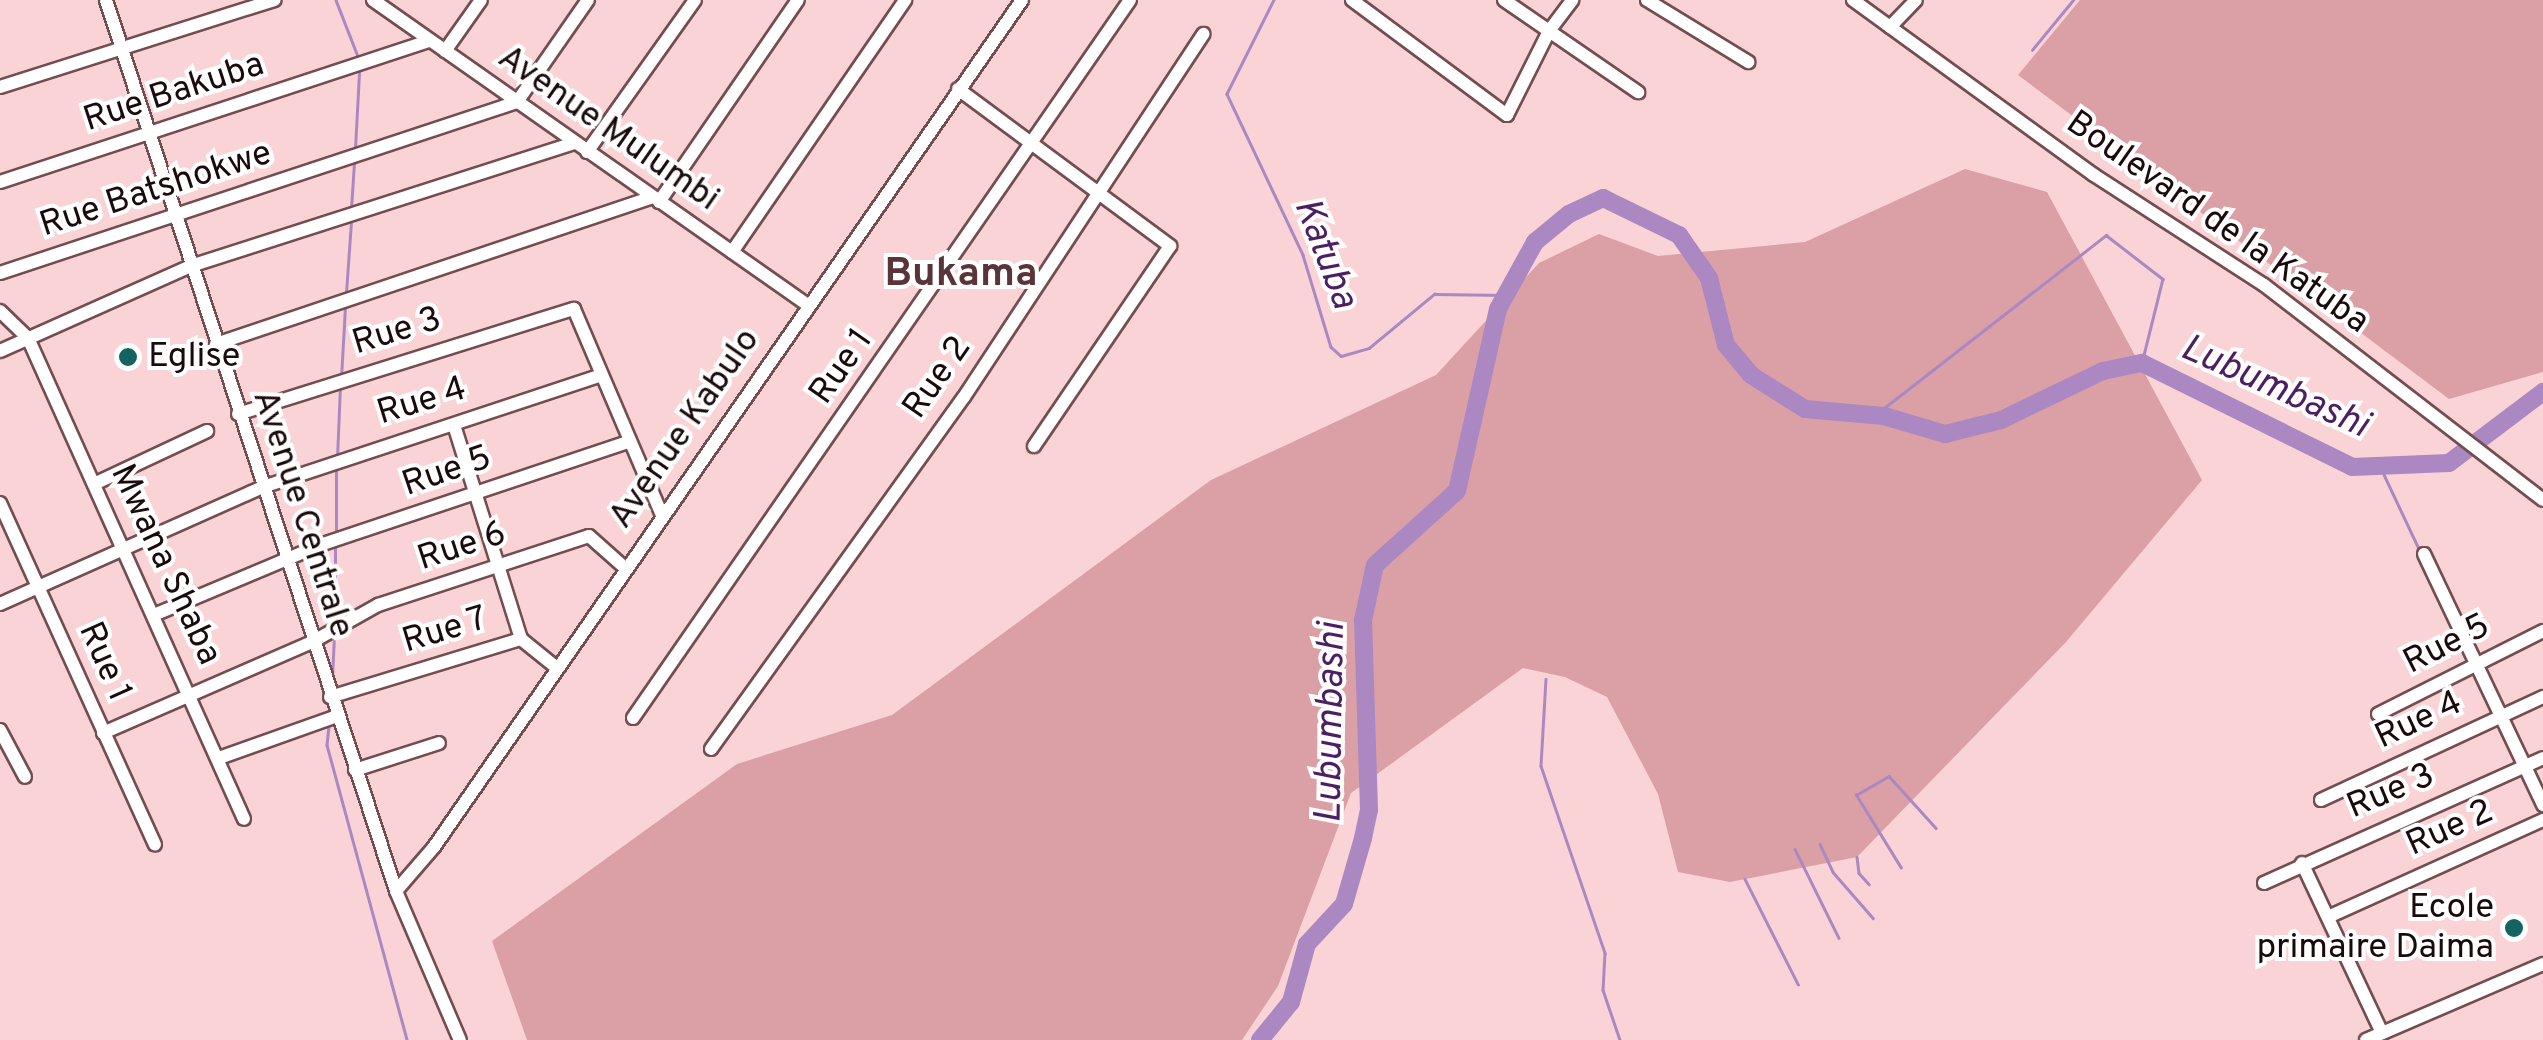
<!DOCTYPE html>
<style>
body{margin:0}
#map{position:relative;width:2543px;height:1040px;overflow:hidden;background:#f9d3d6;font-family:Overpass,sans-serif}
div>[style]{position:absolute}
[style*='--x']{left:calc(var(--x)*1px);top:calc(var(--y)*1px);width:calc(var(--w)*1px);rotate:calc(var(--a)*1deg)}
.green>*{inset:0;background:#dba0a6}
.stream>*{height:2.5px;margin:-1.25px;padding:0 1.25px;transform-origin:1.25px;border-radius:1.25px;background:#ab88c1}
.river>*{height:18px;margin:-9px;padding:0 9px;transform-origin:9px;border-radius:9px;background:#ab88c1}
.roads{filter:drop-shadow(2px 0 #744d51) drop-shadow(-2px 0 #744d51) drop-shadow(0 2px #744d51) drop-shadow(0 -2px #744d51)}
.minor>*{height:12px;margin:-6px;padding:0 6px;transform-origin:6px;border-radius:6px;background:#fff}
.dots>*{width:28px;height:28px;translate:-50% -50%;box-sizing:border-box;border:5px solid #fff;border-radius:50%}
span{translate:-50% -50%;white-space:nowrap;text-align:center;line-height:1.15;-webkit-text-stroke:8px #fff;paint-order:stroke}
.street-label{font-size:35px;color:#1a0a0c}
.poi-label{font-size:35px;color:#1a0a0c}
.left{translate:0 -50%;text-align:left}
.right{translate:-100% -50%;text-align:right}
.water-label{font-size:38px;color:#4c1e63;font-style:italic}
.quarter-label{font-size:40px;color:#593439;font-weight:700}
</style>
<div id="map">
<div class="green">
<i style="clip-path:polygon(2080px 0,2543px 0,2543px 372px,2449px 399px,2018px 75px)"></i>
<i style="clip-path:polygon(1965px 169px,2047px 192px,2202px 480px,2066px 642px,1857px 857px,1730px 882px,1678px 872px,1658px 794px,1607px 697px,1565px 677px,1523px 668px,1351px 793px,1278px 986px,1242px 1040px,527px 1040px,492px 941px,737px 764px,892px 715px,1211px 480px,1436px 375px,1539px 263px,1599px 234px,1658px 256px,1805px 242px)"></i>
</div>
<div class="stream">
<i style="--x:336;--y:0;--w:63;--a:68.7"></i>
<i style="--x:1274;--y:0;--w:105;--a:116.6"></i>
<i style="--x:1227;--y:94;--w:178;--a:64.7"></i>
<i style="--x:1303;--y:255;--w:96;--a:73.1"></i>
<i style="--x:1331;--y:347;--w:13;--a:42"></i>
<i style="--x:1341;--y:356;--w:29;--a:-16"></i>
<i style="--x:1369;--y:348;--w:85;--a:-39.7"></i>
<i style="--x:1434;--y:294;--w:72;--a:0.8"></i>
<i style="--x:2032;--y:50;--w:65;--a:-50.6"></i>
<i style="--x:355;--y:149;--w:77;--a:-87"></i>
<i style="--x:351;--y:209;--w:47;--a:-86.3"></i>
<i style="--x:346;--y:293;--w:71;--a:-86"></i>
<i style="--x:341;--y:378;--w:72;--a:-86.8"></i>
<i style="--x:1875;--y:415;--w:293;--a:-37.9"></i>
<i style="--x:2106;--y:235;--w:72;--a:37.7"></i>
<i style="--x:2163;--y:279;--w:87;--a:104"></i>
<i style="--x:337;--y:458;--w:72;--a:-87.6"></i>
<i style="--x:2380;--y:466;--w:94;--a:64.8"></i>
<i style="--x:336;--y:533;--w:67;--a:-90"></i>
<i style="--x:335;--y:623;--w:77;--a:-90"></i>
<i style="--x:332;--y:678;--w:42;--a:-87.3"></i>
<i style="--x:1546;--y:679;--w:87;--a:93.3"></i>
<i style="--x:1541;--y:766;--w:198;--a:71.1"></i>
<i style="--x:1605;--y:953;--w:37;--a:93"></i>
<i style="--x:1603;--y:990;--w:53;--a:71.2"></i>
<i style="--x:329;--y:726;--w:19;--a:96"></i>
<i style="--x:327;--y:745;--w:306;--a:74.8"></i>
<i style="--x:1820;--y:844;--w:31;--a:65"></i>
<i style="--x:1833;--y:872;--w:61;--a:49"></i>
<i style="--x:1795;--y:849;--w:99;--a:63.7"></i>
<i style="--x:1857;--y:857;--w:16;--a:83"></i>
<i style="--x:1859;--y:873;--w:15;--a:48"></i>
<i style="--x:1901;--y:868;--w:86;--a:-121.7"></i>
<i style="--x:1856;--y:795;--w:38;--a:-30"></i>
<i style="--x:1889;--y:776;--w:70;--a:47.9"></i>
<i style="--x:1745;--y:879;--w:118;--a:63.2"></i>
</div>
<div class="river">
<i style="--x:1260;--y:1040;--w:49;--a:-50.8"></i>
<i style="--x:1291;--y:1002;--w:60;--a:-74.6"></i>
<i style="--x:1307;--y:944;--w:54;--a:-47.2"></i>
<i style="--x:1344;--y:904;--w:69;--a:-73.9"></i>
<i style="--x:1363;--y:838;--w:29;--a:-78"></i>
<i style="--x:1369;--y:810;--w:190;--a:-91.8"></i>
<i style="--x:1363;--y:620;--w:56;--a:-77.7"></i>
<i style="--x:1375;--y:565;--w:110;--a:-42.1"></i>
<i style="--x:1457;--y:491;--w:187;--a:-77.3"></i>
<i style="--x:1498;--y:309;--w:77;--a:-61.1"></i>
<i style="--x:1535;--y:242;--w:44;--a:-39.5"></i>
<i style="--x:1569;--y:214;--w:38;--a:-25"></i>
<i style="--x:1603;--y:198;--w:85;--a:26"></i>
<i style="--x:1679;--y:235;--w:52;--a:55.1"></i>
<i style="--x:1709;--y:278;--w:69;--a:75.8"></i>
<i style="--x:1726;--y:345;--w:39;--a:50"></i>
<i style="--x:1751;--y:375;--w:64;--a:32.2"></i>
<i style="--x:1805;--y:409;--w:79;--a:5.1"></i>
<i style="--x:1884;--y:416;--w:64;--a:16.4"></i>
<i style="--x:1945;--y:434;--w:58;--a:-14"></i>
<i style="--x:2001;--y:420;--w:113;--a:-25.7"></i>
<i style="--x:2103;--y:371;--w:40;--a:-12"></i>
<i style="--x:2142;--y:363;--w:234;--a:26.3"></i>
<i style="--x:2352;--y:467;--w:97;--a:-2.4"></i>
<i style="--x:2449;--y:463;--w:118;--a:-37.1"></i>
</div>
<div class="roads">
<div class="minor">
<i style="--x:106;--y:0;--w:937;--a:71.97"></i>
<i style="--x:396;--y:891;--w:162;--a:66.8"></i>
<i style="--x:373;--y:0;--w:533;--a:35.06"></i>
<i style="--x:1352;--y:0;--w:193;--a:36.6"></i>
<i style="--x:1507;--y:115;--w:94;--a:-63.4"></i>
<i style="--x:1549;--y:31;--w:39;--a:-53"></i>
<i style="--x:1504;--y:0;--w:163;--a:34.5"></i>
<i style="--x:1647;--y:0;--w:119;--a:31.5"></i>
<i style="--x:1853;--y:0;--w:298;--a:36"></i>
<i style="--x:2094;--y:175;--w:202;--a:32.9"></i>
<i style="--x:2264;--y:285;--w:352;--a:37.6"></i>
<i style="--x:1890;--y:27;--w:37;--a:-46"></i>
<i style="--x:445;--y:51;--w:62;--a:-54.8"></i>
<i style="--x:0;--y:87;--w:288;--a:-17.6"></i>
<i style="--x:958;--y:89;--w:264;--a:36.5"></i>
<i style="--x:1170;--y:246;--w:242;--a:124.2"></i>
<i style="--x:587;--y:152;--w:186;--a:-54.6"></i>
<i style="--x:0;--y:182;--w:452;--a:-18.2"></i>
<i style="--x:659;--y:202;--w:245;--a:-55.5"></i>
<i style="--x:732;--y:252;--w:306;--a:-55.5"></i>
<i style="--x:0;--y:273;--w:545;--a:-18.3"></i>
<i style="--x:517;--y:102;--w:124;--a:-55.2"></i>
<i style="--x:0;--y:311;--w:39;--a:44"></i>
<i style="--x:28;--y:338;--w:527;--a:65.82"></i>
<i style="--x:216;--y:344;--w:461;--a:-18.6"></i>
<i style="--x:0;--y:351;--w:209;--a:-24"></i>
<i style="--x:191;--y:266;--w:403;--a:-17.8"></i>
<i style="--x:238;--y:414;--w:352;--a:-17.4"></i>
<i style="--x:574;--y:309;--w:222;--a:66.9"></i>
<i style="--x:454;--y:425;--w:224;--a:72.6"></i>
<i style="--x:521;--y:639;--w:46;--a:38.9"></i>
<i style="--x:94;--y:484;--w:125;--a:-25.1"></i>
<i style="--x:0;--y:503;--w:375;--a:65.6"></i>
<i style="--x:2424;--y:554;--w:278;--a:64.6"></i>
<i style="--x:0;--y:604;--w:288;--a:-24"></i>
<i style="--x:263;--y:487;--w:354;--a:-18.3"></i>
<i style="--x:154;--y:615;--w:183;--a:-22.8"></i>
<i style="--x:323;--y:544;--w:321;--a:-18.5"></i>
<i style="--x:330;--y:697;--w:200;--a:-16.9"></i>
<i style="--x:2378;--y:714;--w:185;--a:-26.7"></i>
<i style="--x:633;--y:718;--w:873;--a:-55.31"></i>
<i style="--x:0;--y:730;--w:53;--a:62"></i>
<i style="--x:103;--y:733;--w:228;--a:-23.5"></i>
<i style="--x:312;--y:642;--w:76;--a:-29.3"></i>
<i style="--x:378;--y:605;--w:222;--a:-18.1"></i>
<i style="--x:589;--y:536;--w:48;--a:41.6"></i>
<i style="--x:711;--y:749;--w:433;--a:-54.3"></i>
<i style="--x:964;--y:397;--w:435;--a:-56.6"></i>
<i style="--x:219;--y:758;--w:125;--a:-19.6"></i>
<i style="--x:355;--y:770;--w:88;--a:-17.8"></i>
<i style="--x:2321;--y:800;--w:245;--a:-24.9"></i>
<i style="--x:2302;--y:863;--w:188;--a:64.8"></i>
<i style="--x:2264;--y:883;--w:306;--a:-24.1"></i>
<i style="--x:396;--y:891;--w:58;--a:-49.2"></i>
<i style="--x:434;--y:847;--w:1031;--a:-55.23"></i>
<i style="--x:2328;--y:917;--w:236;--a:-24.3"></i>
<i style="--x:2366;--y:1040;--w:193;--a:-23.2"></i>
</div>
</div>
<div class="dots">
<i style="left:128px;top:357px;background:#146361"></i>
<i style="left:2514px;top:928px;background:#146361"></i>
</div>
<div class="street-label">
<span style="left:174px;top:93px;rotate:-18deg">Rue Bakuba</span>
<span style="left:608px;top:129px;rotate:35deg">Avenue Mulumbi</span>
<span style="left:156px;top:190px;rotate:-18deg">Rue Batshokwe</span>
<span style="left:2217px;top:223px;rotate:35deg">Boulevard de la Katuba</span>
<span style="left:397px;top:332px;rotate:-17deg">Rue 3</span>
<span style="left:842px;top:367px;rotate:-55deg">Rue 1</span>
<span style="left:938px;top:378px;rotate:-55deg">Rue 2</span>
<span style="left:422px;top:402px;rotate:-17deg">Rue 4</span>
<span style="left:685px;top:429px;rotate:-55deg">Avenue Kabulo</span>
<span style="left:447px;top:472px;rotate:-19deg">Rue 5</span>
<span style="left:302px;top:514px;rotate:72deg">Avenue Centrale</span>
<span style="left:462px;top:547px;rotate:-18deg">Rue 6</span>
<span style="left:165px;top:565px;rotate:65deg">Mwana Shaba</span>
<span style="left:445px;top:631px;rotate:-17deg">Rue 7</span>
<span style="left:2447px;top:645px;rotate:-27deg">Rue 5</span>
<span style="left:104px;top:662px;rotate:66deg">Rue 1</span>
<span style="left:2419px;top:721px;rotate:-25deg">Rue 4</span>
<span style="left:2391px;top:792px;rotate:-23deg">Rue 3</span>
<span style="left:2450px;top:829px;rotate:-24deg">Rue 2</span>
</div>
<div class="poi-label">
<span class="left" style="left:148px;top:357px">Eglise</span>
<span class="right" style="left:2494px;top:928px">Ecole<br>primaire Daima</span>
</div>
<div class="water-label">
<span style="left:1324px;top:254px;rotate:69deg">Katuba</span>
<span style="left:2274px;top:388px;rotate:24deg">Lubumbashi</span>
<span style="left:1332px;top:723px;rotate:-89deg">Lubumbashi</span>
</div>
<div class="quarter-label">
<span style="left:961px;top:275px">Bukama</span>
</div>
</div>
